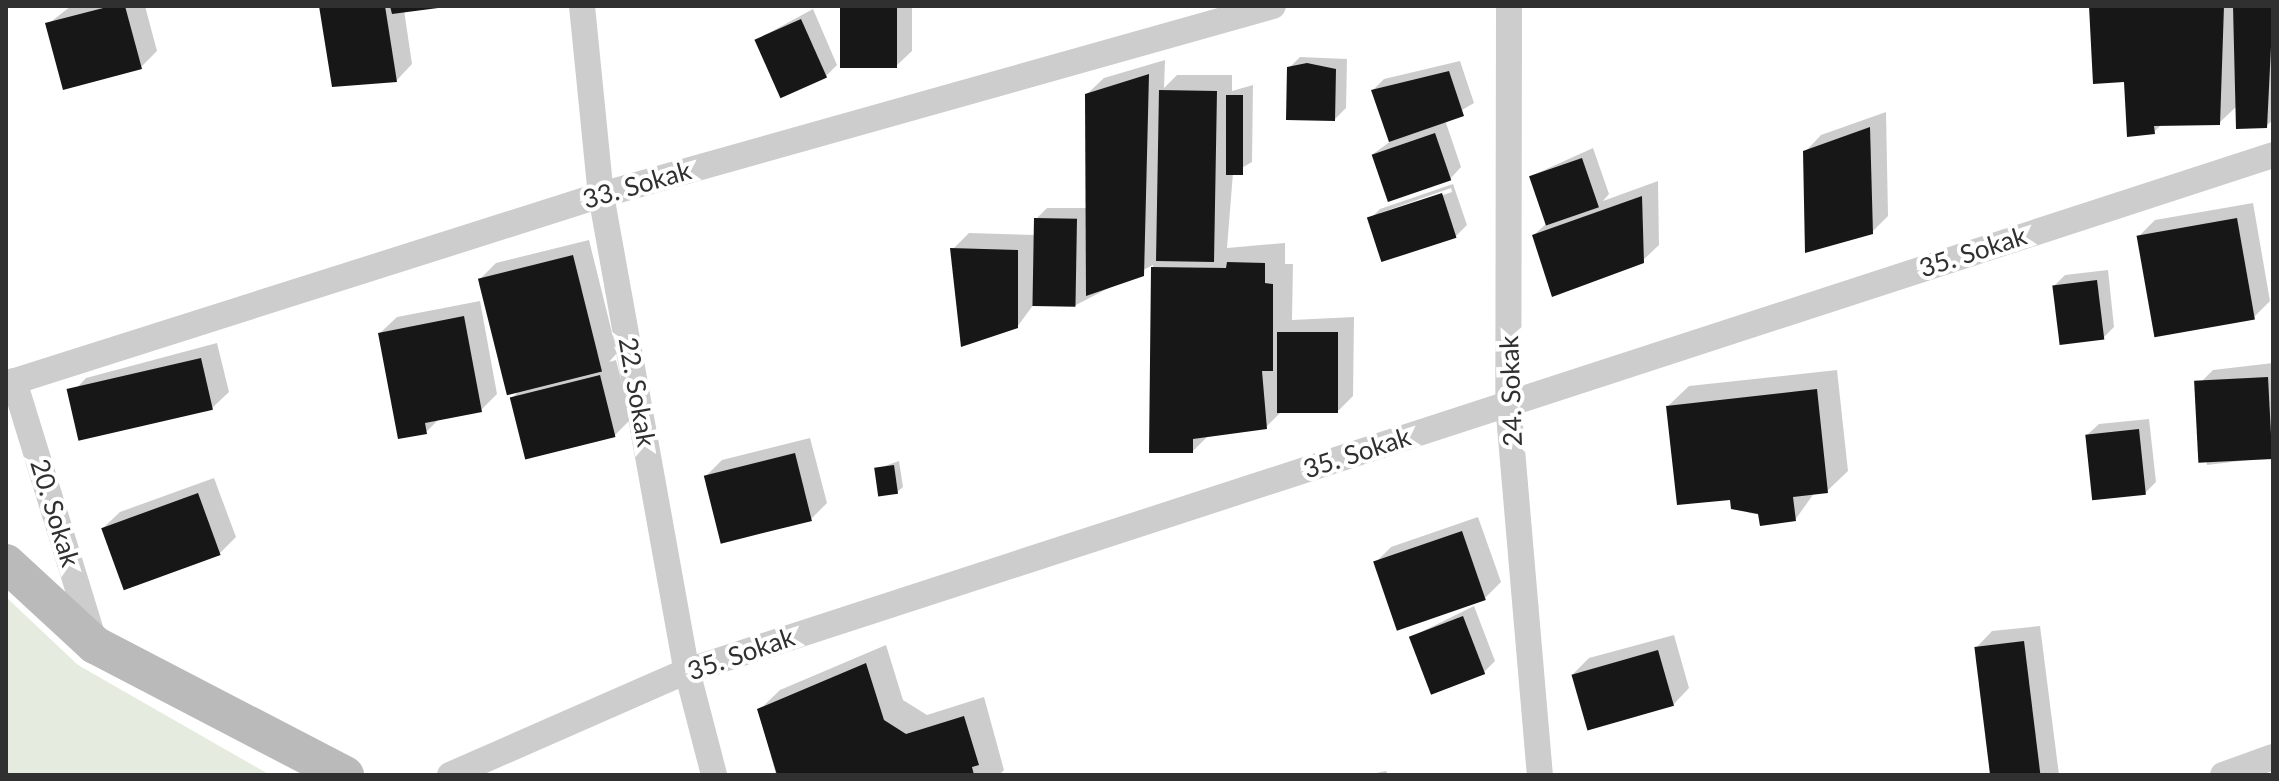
<!DOCTYPE html>
<style>
body{margin:0}
#map{position:relative;width:2279px;height:781px;overflow:hidden;background:#fff;font-family:Lato,sans-serif}
div>[style]{position:absolute}
[style*='--x']{left:calc(var(--x)*1px);top:calc(var(--y)*1px);width:calc(var(--w)*1px);rotate:calc(var(--a)*1deg)}
.green>*{inset:0;background:#e5ecdf}
.shadow>*{inset:0;background:#0003}
.building>*{inset:0;background:#171717;transform-origin:0 0}
.minor>*{height:26px;margin:-13px;padding:0 13px;transform-origin:13px;border-radius:13px;background:#cdcdcd}
.secondary>*{height:38px;margin:-19px;padding:0 19px;transform-origin:19px;border-radius:19px;background:#bababa}
span{translate:-50% -50%;white-space:nowrap;text-align:center;line-height:1.15;-webkit-text-stroke:8px #fff;paint-order:stroke}
.street-label{font-size:26px;color:#303030}
.frame{position:absolute;inset:0;border:8px solid #303030;pointer-events:none}
</style>
<div id="map">
<div class="green">
<i style="clip-path:polygon(6px 597px,78px 665px,270px 775px,6px 775px)"></i>
</div>
<div class="shadow">
<i style="clip-path:polygon(71px 6px,145px 6px,157px 51px,141px 67px,48px 24px)"></i>
<i style="clip-path:polygon(321px 6px,438px 6px,404px 10px,412px 64px,396px 81px)"></i>
<i style="clip-path:polygon(842px 6px,912px 6px,912px 51px,895px 67px)"></i>
<i style="clip-path:polygon(2091px 6px,2273px 6px,2273px 120px,2266px 126px,2237px 106px,2219px 123px,2162px 124px,2154px 132px)"></i>
<i style="clip-path:polygon(813px 9px,837px 65px,826px 76px,756px 40px)"></i>
<i style="clip-path:polygon(1300px 57px,1347px 59px,1346px 108px,1335px 119px,1289px 68px)"></i>
<i style="clip-path:polygon(1165px 60px,1164px 88px,1177px 75px,1232px 75px,1232px 91px,1253px 85px,1252px 162px,1233px 173px,1227px 248px,1285px 243px,1285px 264px,1293px 264px,1292px 320px,1354px 317px,1353px 396px,1337px 412px,1282px 411px,1266px 427px,1209px 435px,1193px 451px,1151px 451px,1153px 265px,1076px 305px,1034px 304px,1017px 327px,953px 249px,969px 233px,1036px 235px,1036px 219px,1047px 208px,1088px 208px,1087px 94px,1104px 78px)"></i>
<i style="clip-path:polygon(1460px 61px,1474px 103px,1445px 120px,1461px 167px,1450px 179px,1373px 154px,1391px 141px,1373px 90px,1384px 79px)"></i>
<i style="clip-path:polygon(1886px 112px,1888px 216px,1872px 232px,1805px 152px,1821px 135px)"></i>
<i style="clip-path:polygon(1593px 148px,1609px 194px,1603px 201px,1658px 181px,1659px 245px,1642px 261px,1534px 235px,1547px 223px,1531px 176px)"></i>
<i style="clip-path:polygon(evenodd,1453px 184px,1467px 225px,1456px 236px,1369px 220px,1380px 209px,1453px 184px,1451px 188px,1452px 192px,1380px 217px,1380px 213px,1451px 188px)"></i>
<i style="clip-path:polygon(2253px 203px,2270px 301px,2254px 317px,2139px 236px,2155px 220px)"></i>
<i style="clip-path:polygon(589px 240px,617px 353px,609px 362px,616px 360px,631px 419px,615px 435px,512px 398px,521px 389px,480px 279px,496px 263px)"></i>
<i style="clip-path:polygon(2108px 270px,2114px 327px,2103px 338px,2054px 286px,2065px 275px)"></i>
<i style="clip-path:polygon(480px 301px,497px 394px,481px 410px,440px 418px,426px 432px,380px 333px,397px 317px)"></i>
<i style="clip-path:polygon(217px 343px,229px 392px,212px 408px,70px 395px,86px 378px)"></i>
<i style="clip-path:polygon(2273px 363px,2273px 457px,2207px 465px,2197px 386px,2213px 370px)"></i>
<i style="clip-path:polygon(1837px 370px,1848px 471px,1827px 491px,1815px 492px,1795px 520px,1749px 513px,1732px 498px,1668px 406px,1689px 386px)"></i>
<i style="clip-path:polygon(2149px 419px,2156px 482px,2145px 493px,2087px 435px,2099px 424px)"></i>
<i style="clip-path:polygon(810px 438px,827px 503px,811px 519px,706px 476px,722px 460px)"></i>
<i style="clip-path:polygon(899px 461px,903px 487px,897px 492px,876px 469px)"></i>
<i style="clip-path:polygon(214px 478px,236px 537px,220px 553px,103px 528px,120px 512px)"></i>
<i style="clip-path:polygon(1478px 517px,1501px 582px,1485px 598px,1375px 563px,1391px 547px)"></i>
<i style="clip-path:polygon(1474px 606px,1495px 661px,1484px 672px,1411px 637px)"></i>
<i style="clip-path:polygon(2040px 626px,2059px 775px,1992px 775px,1976px 648px,1992px 631px)"></i>
<i style="clip-path:polygon(1674px 635px,1689px 688px,1673px 705px,1573px 674px,1589px 658px)"></i>
<i style="clip-path:polygon(886px 645px,903px 700px,927px 715px,984px 697px,1004px 770px,999px 775px,776px 775px,759px 710px,780px 690px)"></i>
<i style="clip-path:polygon(1386px 771px,1388px 775px,1366px 775px)"></i>
</div>
<div class="building">
<i style="clip-path:polygon(111px 6px,125px 6px,142px 69px,63px 90px,45px 23px)"></i>
<i style="clip-path:polygon(319px 6px,385px 6px,397px 82px,332px 87px)"></i>
<i style="clip-path:polygon(390px 6px,438px 6px,438px 8px,392px 14px)"></i>
<i style="left:840px;top:6px;width:57px;height:62px"></i>
<i style="clip-path:polygon(2089px 6px,2224px 6px,2220px 125px,2154px 126px,2155px 134px,2127px 137px,2124px 82px,2093px 84px)"></i>
<i style="clip-path:polygon(2233px 6px,2273px 6px,2267px 128px,2236px 129px)"></i>
<i style="left:801px;top:19px;width:64px;height:51px;rotate:66deg"></i>
<i style="clip-path:polygon(1307px 63px,1336px 69px,1335px 121px,1286px 120px,1287px 67px)"></i>
<i style="clip-path:polygon(1449px 71px,1464px 116px,1389px 142px,1371px 90px)"></i>
<i style="clip-path:polygon(1149px 74px,1144px 276px,1086px 296px,1085px 94px)"></i>
<i style="left:1159px;top:90px;width:58px;height:171px;rotate:1deg"></i>
<i style="left:1226px;top:95px;width:17px;height:80px"></i>
<i style="clip-path:polygon(1870px 127px,1873px 234px,1805px 253px,1803px 151px)"></i>
<i style="left:1435px;top:133px;width:50px;height:67px;rotate:71deg"></i>
<i style="left:1582px;top:158px;width:52px;height:56px;rotate:71deg"></i>
<i style="left:1442px;top:193px;width:47px;height:79px;rotate:72deg"></i>
<i style="clip-path:polygon(1642px 196px,1644px 263px,1552px 297px,1532px 235px)"></i>
<i style="left:1034px;top:218px;width:43px;height:88px;rotate:1deg"></i>
<i style="left:2237px;top:218px;width:103px;height:102px;rotate:80deg"></i>
<i style="clip-path:polygon(950px 248px,1018px 250px,1018px 328px,961px 347px)"></i>
<i style="left:573px;top:255px;width:120px;height:98px;rotate:76deg"></i>
<i style="clip-path:polygon(1227px 262px,1265px 263px,1265px 283px,1273px 284px,1273px 371px,1262px 371px,1267px 429px,1193px 439px,1193px 453px,1149px 453px,1151px 267px,1226px 268px)"></i>
<i style="left:2097px;top:280px;width:60px;height:45px;rotate:83deg"></i>
<i style="clip-path:polygon(464px 316px,482px 412px,425px 423px,427px 434px,398px 439px,378px 333px)"></i>
<i style="left:1277px;top:332px;width:61px;height:81px"></i>
<i style="left:201px;top:358px;width:53px;height:138px;rotate:77deg"></i>
<i style="left:600px;top:375px;width:64px;height:93px;rotate:76deg"></i>
<i style="left:2268px;top:377px;width:82px;height:74px;rotate:87deg"></i>
<i style="clip-path:polygon(1817px 389px,1828px 493px,1793px 497px,1796px 521px,1760px 526px,1758px 514px,1731px 509px,1730px 500px,1677px 505px,1666px 406px)"></i>
<i style="left:2139px;top:429px;width:66px;height:54px;rotate:84deg"></i>
<i style="left:795px;top:453px;width:70px;height:94px;rotate:76deg"></i>
<i style="left:894px;top:465px;width:29px;height:20px;rotate:82deg"></i>
<i style="left:198px;top:493px;width:66px;height:103px;rotate:70deg"></i>
<i style="left:1462px;top:531px;width:73px;height:94px;rotate:71deg"></i>
<i style="left:1463px;top:616px;width:62px;height:58px;rotate:69deg"></i>
<i style="left:2024px;top:641px;width:135px;height:50px;rotate:83deg"></i>
<i style="left:1658px;top:650px;width:58px;height:90px;rotate:74deg"></i>
<i style="clip-path:polygon(866px 663px,884px 720px,906px 734px,964px 716px,979px 765px,972px 767px,974px 775px,777px 775px,757px 709px)"></i>
</div>
<div class="minor">
<i style="--x:582;--y:6;--w:190;--a:84.3"></i>
<i style="--x:601;--y:195;--w:484;--a:79.8"></i>
<i style="--x:687;--y:671;--w:107;--a:75.4"></i>
<i style="--x:1509;--y:6;--w:397;--a:90.1"></i>
<i style="--x:1508;--y:403;--w:373;--a:85.1"></i>
<i style="--x:14;--y:381;--w:272;--a:72.9"></i>
<i style="--x:6;--y:384;--w:624;--a:-17.62"></i>
<i style="--x:601;--y:195;--w:698;--a:-15.71"></i>
<i style="--x:450;--y:775;--w:259;--a:-23.7"></i>
<i style="--x:687;--y:671;--w:1668;--a:-18.02"></i>
<i style="--x:2223;--y:775;--w:53;--a:-19.8"></i>
</div>
<div class="secondary">
<i style="--x:6;--y:563;--w:121;--a:42.7"></i>
<i style="--x:95;--y:645;--w:282;--a:27.5"></i>
</div>
<div class="street-label">
<span style="left:637px;top:185px;rotate:-16deg">33. Sokak</span>
<span style="left:1973px;top:252px;rotate:-18deg">35. Sokak</span>
<span style="left:1511px;top:391px;rotate:-92deg">24. Sokak</span>
<span style="left:637px;top:392px;rotate:80deg">22. Sokak</span>
<span style="left:1357px;top:453px;rotate:-18deg">35. Sokak</span>
<span style="left:55px;top:513px;rotate:73deg">20. Sokak</span>
<span style="left:741px;top:654px;rotate:-19deg">35. Sokak</span>
</div>
<div class="frame"></div>
</div>
